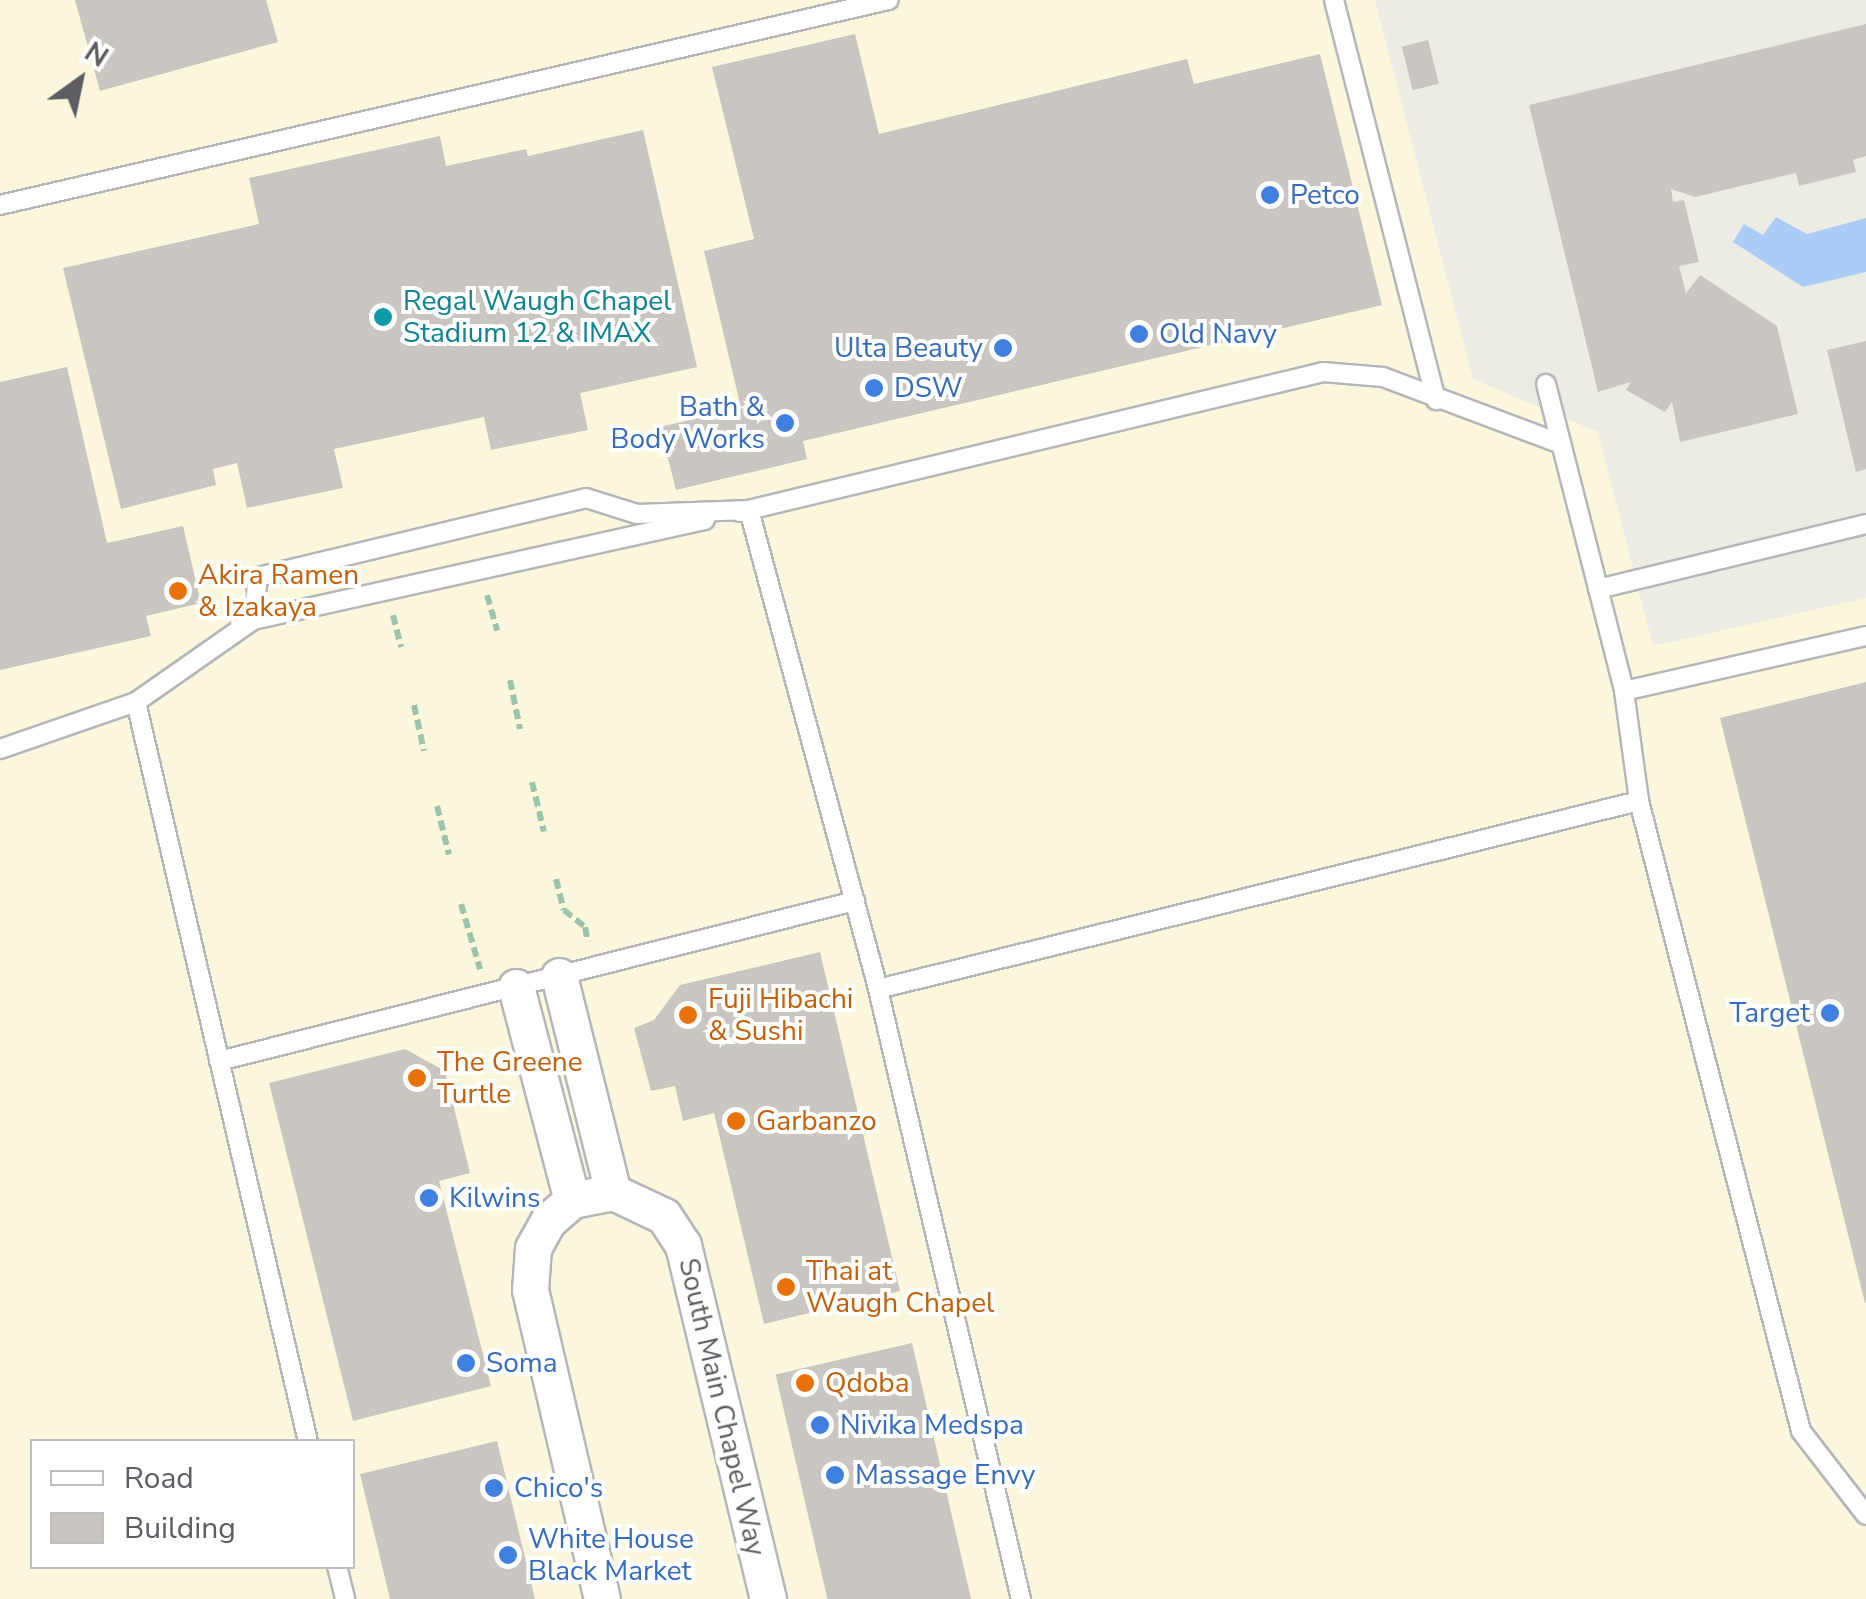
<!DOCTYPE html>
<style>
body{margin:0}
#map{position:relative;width:1866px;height:1599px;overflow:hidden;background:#edece4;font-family:"Nunito Sans",sans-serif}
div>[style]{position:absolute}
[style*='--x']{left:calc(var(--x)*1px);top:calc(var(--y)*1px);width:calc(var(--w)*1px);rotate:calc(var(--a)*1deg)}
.commercial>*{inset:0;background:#faf7dc}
.water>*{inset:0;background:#abccf7}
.building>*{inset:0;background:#c9c6c1;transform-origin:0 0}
.path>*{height:6px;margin-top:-3px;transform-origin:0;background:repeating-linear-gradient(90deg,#9cc3ac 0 10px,transparent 0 15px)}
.roads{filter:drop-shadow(2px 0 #b4b6ba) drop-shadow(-2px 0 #b4b6ba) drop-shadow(0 2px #b4b6ba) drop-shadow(0 -2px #b4b6ba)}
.lane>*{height:18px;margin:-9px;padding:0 9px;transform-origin:9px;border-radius:9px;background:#fff}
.street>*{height:35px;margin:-17.5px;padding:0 17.5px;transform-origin:17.5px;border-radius:17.5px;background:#fff}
.dots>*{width:28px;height:28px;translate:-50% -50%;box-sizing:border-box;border:5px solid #fff;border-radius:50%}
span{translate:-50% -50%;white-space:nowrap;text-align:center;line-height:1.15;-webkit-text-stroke:8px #fff;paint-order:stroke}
.shop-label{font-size:28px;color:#366cbe}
.left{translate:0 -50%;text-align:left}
.right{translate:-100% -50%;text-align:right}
.culture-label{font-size:28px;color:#0d838f}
.food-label{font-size:28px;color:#c56008}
.street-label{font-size:28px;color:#5c5e63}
.legend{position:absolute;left:30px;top:1439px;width:325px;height:130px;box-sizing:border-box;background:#fff;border:2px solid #bebfc1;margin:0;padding:12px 18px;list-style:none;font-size:30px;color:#5c5e63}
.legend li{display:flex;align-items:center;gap:20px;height:50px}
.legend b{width:50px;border:2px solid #bebfc1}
.north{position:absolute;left:30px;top:30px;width:100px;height:100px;-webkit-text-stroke:8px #fff;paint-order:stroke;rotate:33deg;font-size:28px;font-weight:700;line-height:40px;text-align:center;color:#5c5e63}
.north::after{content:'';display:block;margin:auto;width:35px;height:45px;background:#5c5e63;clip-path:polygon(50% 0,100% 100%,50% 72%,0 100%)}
</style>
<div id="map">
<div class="commercial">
<i style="clip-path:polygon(evenodd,0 0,1375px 0,1473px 379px,1598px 432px,1653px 646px,1866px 598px,1866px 1599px,0 1599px,0 0,32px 1442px,352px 1442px,352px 1566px,32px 1566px,32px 1442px)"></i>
</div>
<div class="water">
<i style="clip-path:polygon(1776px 217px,1807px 234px,1866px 218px,1866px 272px,1803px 287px,1733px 242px,1744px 224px,1763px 235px)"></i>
</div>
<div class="building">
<i style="clip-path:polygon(75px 0,266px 0,278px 42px,100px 91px)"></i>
<i style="clip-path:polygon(1866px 24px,1866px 156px,1853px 160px,1856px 172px,1799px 186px,1796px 173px,1695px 197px,1671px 189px,1673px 202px,1684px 200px,1699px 262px,1679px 266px,1686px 293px,1700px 275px,1777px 326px,1798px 414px,1680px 442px,1672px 402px,1665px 412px,1626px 390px,1631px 382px,1598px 392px,1529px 105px)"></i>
<i style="clip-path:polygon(855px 34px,879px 134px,1187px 59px,1194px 84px,1320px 54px,1382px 305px,803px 441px,807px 459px,676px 490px,660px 427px,741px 408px,704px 251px,754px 239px,712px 67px)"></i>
<i style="left:1428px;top:40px;width:45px;height:27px;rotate:76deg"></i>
<i style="clip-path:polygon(643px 130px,697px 367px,580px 393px,588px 430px,491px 450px,484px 417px,334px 449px,343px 488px,247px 508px,237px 463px,213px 469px,216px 485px,121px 509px,63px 268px,259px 224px,249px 178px,440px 136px,446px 166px,526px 149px,528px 156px)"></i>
<i style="clip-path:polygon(1866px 341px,1866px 469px,1856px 472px,1827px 350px)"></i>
<i style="clip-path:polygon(67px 367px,107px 543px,183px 526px,201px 603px,146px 616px,151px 636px,0 670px,0 382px)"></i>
<i style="clip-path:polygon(1866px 682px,1866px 1303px,1865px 1303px,1720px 718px)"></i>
<i style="clip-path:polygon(820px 952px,900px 1291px,764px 1324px,714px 1113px,683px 1121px,675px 1086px,651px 1091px,634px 1028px,654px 1020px,680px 985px)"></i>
<i style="clip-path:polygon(405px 1049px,445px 1071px,470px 1173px,439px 1181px,491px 1386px,353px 1421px,269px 1083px)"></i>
<i style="left:912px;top:1343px;width:263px;height:140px;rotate:77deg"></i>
<i style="clip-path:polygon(497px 1441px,535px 1599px,390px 1599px,360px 1474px)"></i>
</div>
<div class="path">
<i style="--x:487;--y:595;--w:37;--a:74"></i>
<i style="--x:393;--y:615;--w:33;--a:76"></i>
<i style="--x:510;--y:680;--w:50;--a:78.5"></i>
<i style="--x:414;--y:705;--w:47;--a:77.7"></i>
<i style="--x:532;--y:782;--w:51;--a:76.5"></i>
<i style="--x:437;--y:806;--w:50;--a:76.2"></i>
<i style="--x:556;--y:879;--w:32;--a:76"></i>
<i style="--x:564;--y:910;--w:27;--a:39"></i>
<i style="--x:585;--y:927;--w:15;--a:79"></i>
<i style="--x:461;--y:904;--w:68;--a:73.7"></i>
</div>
<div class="roads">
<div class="lane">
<i style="--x:1334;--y:0;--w:413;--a:75.7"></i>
<i style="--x:0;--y:205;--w:912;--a:-12.99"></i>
<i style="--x:1546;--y:384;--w:317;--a:75.7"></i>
<i style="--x:1624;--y:691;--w:111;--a:82.2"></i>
<i style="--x:1639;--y:801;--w:650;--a:75.58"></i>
<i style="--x:1801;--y:1431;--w:106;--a:52.3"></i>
<i style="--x:740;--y:512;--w:600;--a:-13.5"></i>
<i style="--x:1323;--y:372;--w:60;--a:4.8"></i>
<i style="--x:1383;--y:377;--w:190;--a:20.6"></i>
<i style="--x:1598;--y:589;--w:276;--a:-13.6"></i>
<i style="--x:253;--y:620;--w:43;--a:-83.4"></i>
<i style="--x:258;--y:577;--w:337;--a:-13.5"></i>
<i style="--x:586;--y:498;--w:53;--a:17.4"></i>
<i style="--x:637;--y:514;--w:112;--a:-2"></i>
<i style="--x:749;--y:510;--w:496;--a:74.9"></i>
<i style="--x:878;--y:989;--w:627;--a:76.81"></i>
<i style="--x:1624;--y:691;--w:248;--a:-12.8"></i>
<i style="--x:136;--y:702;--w:760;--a:76.91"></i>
<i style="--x:0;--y:749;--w:144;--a:-19.1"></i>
<i style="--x:136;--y:702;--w:143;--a:-35"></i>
<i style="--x:253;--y:620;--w:463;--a:-12.5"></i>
<i style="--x:878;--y:989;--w:784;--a:-13.88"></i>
<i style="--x:219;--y:1061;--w:656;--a:-14.12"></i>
<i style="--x:337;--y:1566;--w:34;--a:76"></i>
</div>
<div class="street">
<i style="--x:559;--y:976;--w:223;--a:76"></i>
<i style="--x:516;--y:987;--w:220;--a:75.3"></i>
<i style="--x:602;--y:1599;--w:317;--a:-103.1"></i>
<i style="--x:530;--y:1290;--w:42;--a:-85.9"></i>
<i style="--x:533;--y:1248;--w:31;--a:-61"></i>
<i style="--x:548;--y:1221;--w:32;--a:-41"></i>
<i style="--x:572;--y:1200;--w:42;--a:-11"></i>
<i style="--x:613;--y:1192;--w:56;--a:25.2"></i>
<i style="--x:664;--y:1216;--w:35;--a:57"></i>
<i style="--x:683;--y:1245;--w:364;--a:76.5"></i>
</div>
</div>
<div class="dots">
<i style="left:1270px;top:195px;background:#3f7fe0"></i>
<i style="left:383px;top:317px;background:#0f9aa8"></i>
<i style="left:1139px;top:334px;background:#3f7fe0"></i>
<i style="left:1003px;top:348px;background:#3f7fe0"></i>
<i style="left:874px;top:388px;background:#3f7fe0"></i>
<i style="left:785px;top:423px;background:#3f7fe0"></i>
<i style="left:178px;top:591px;background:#e8710a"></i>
<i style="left:1830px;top:1013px;background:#3f7fe0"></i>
<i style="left:688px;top:1015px;background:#e8710a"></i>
<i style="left:417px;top:1078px;background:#e8710a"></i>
<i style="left:736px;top:1121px;background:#e8710a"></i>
<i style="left:429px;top:1198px;background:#3f7fe0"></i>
<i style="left:786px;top:1287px;background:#e8710a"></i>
<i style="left:466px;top:1363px;background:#3f7fe0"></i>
<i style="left:805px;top:1383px;background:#e8710a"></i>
<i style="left:820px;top:1425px;background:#3f7fe0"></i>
<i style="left:835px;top:1475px;background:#3f7fe0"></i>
<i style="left:494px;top:1488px;background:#3f7fe0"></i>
<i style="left:508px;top:1555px;background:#3f7fe0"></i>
</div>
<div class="shop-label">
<span class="left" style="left:1290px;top:195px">Petco</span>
<span class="left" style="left:1159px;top:334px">Old Navy</span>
<span class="right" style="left:983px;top:348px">Ulta Beauty</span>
<span class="left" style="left:894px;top:388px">DSW</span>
<span class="right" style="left:765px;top:423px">Bath &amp;<br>Body Works</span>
<span class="right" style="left:1810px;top:1013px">Target</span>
<span class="left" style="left:449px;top:1198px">Kilwins</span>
<span class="left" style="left:486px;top:1363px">Soma</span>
<span class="left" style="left:840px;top:1425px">Nivika Medspa</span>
<span class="left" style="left:855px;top:1475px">Massage Envy</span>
<span class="left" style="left:514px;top:1488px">Chico's</span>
<span class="left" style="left:528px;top:1555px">White House<br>Black Market</span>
</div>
<div class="culture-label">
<span class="left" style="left:403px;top:317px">Regal Waugh Chapel<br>Stadium 12 &amp; IMAX</span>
</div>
<div class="food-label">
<span class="left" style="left:198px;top:591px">Akira Ramen<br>&amp; Izakaya</span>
<span class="left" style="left:708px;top:1015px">Fuji Hibachi<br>&amp; Sushi</span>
<span class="left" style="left:437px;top:1078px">The Greene<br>Turtle</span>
<span class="left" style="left:756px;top:1121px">Garbanzo</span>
<span class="left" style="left:806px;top:1287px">Thai at<br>Waugh Chapel</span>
<span class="left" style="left:825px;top:1383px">Qdoba</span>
</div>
<div class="street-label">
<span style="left:722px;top:1407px;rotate:77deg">South Main Chapel Way</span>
</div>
<ul class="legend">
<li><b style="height:12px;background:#fff"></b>Road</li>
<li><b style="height:28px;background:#c9c6c1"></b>Building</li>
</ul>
<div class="north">N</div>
</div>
